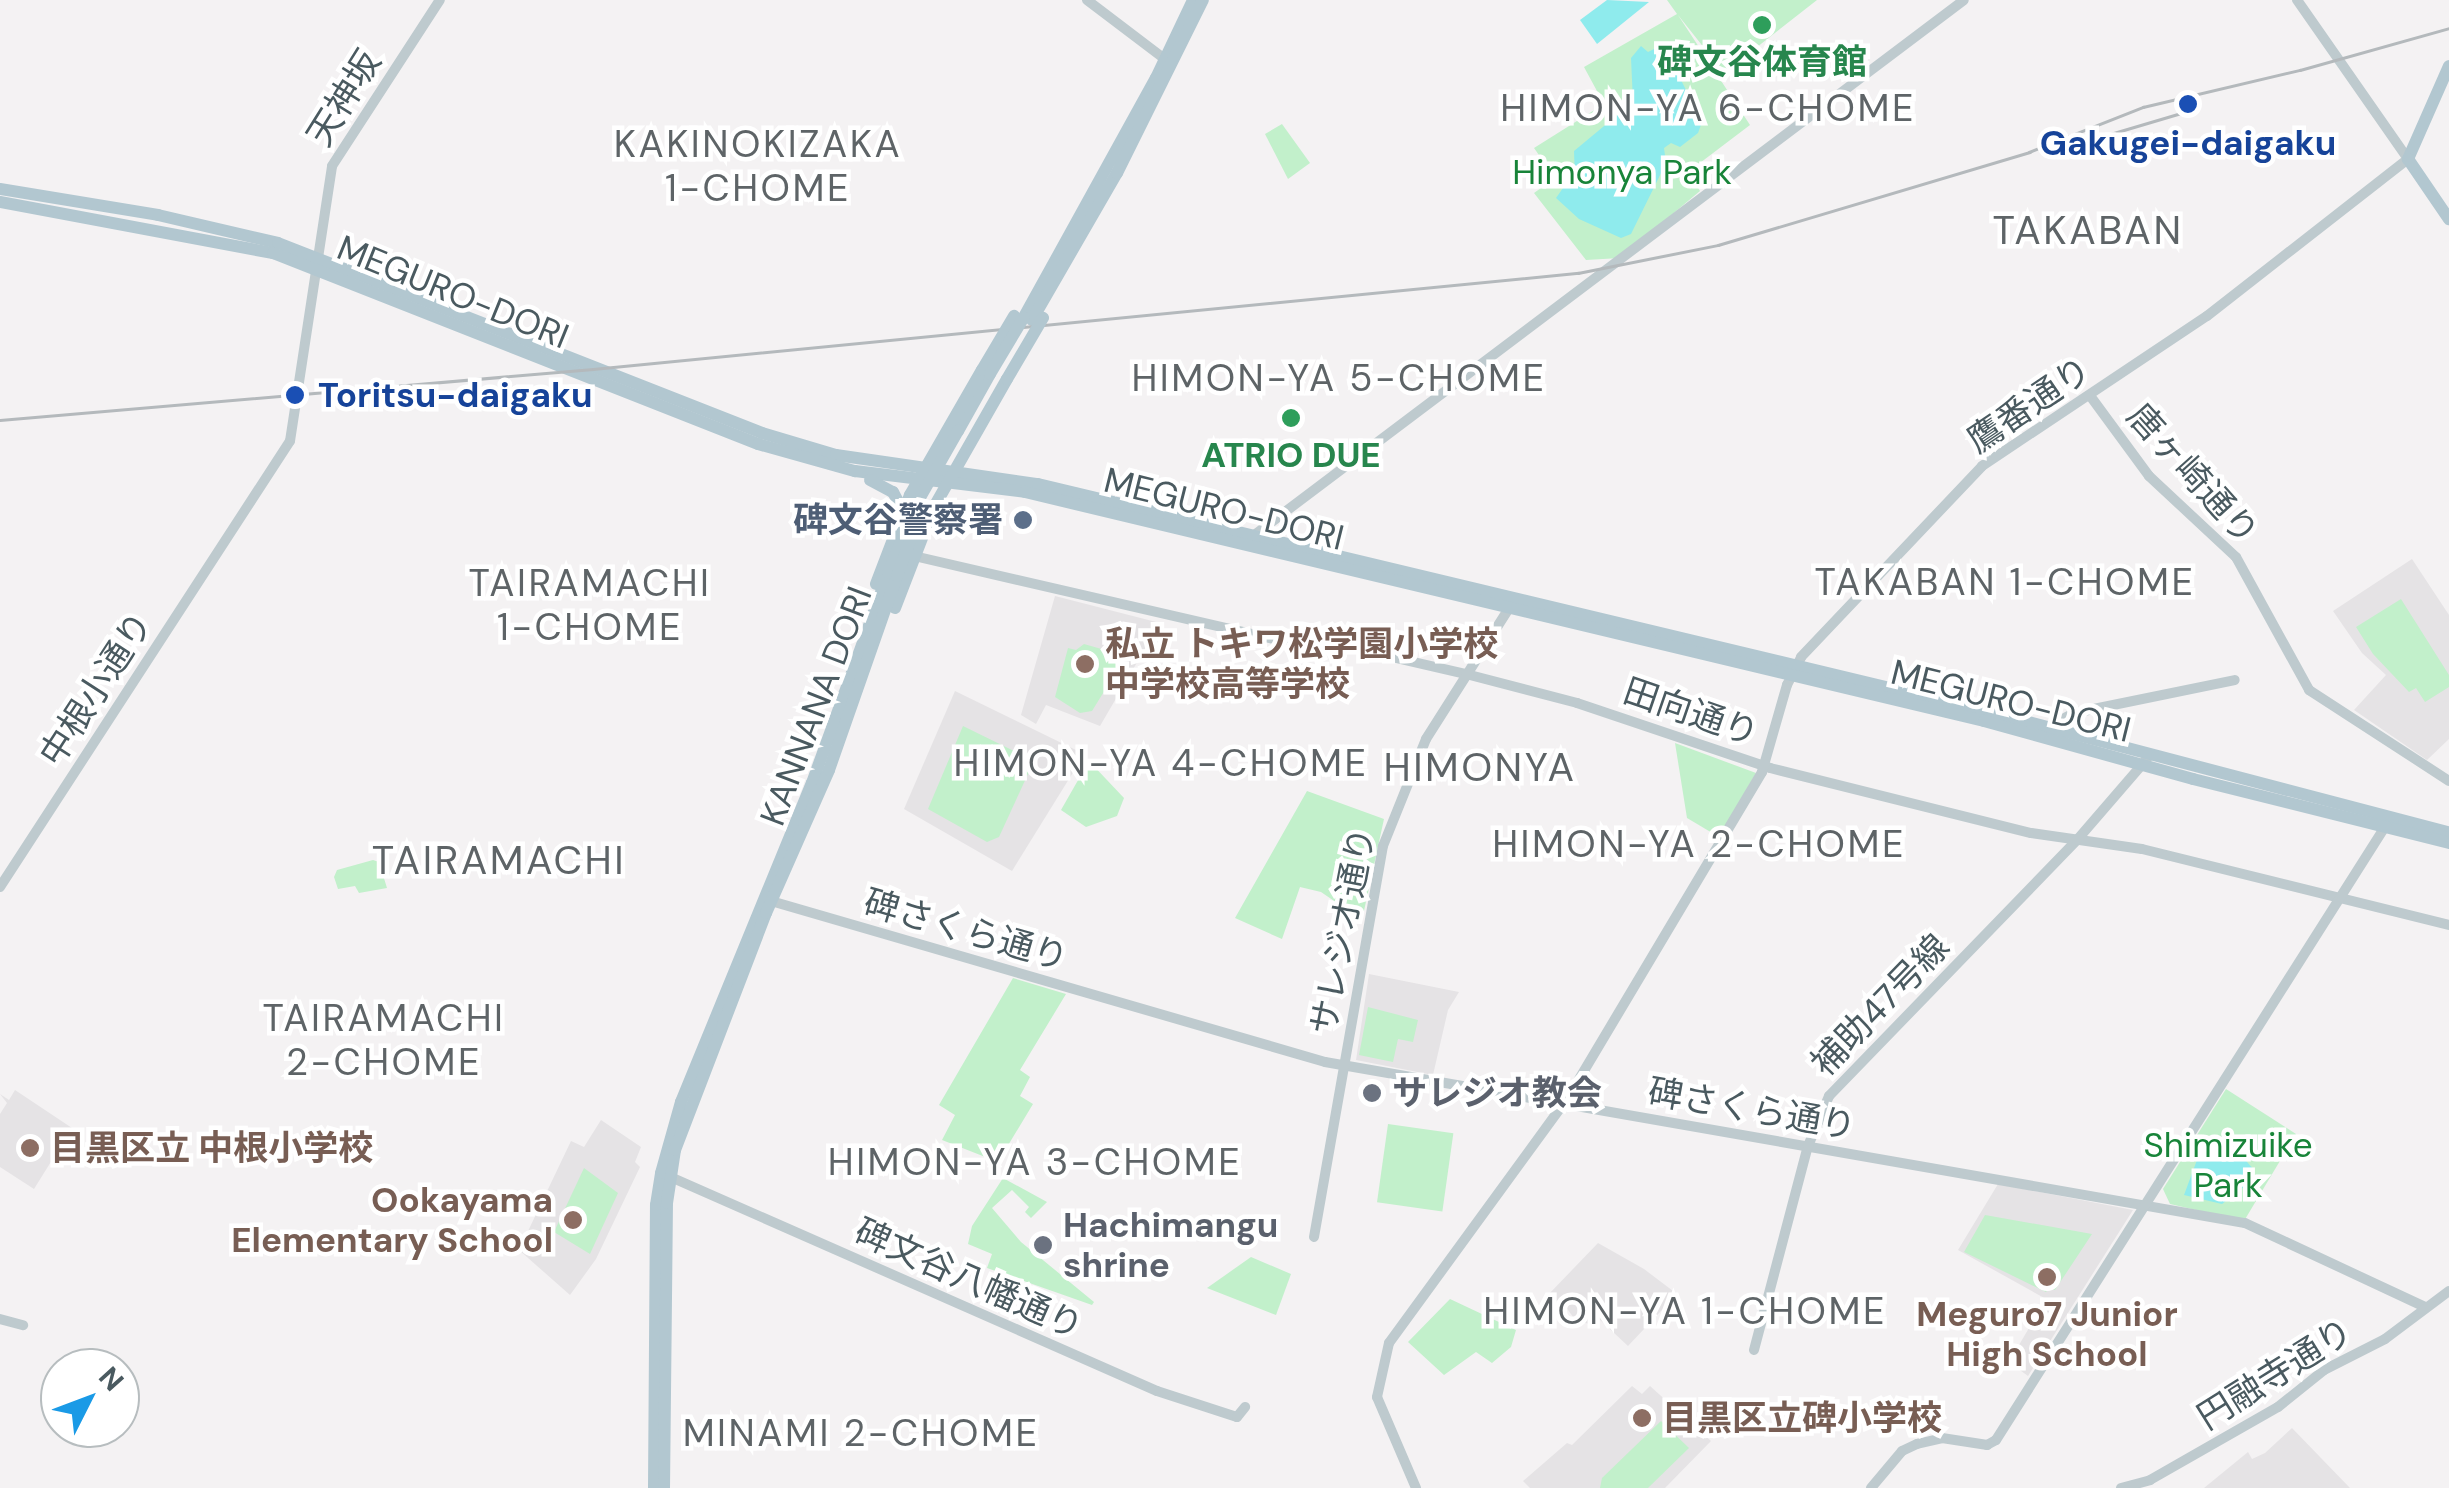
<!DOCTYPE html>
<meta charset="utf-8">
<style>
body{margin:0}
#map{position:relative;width:2449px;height:1488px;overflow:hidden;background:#f4f2f3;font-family:"DM Sans","Noto Sans JP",sans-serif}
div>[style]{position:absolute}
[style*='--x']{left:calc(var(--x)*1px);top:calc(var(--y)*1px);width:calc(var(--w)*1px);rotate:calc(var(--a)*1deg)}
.education>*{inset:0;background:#e5e3e5}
.green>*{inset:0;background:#c2f0cb;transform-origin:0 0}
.water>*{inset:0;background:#8febed}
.minor>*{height:10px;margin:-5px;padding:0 5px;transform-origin:5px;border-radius:5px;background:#becace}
.major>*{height:12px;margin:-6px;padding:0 6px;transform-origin:6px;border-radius:6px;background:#b2c7d0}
.rail>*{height:2.5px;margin:-1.25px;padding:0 1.25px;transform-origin:1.25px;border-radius:1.25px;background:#b4b9bc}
.major-bridge>*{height:12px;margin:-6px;padding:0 6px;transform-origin:6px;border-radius:6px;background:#b2c7d0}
.dots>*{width:28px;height:28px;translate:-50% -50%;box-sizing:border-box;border:5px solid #fff;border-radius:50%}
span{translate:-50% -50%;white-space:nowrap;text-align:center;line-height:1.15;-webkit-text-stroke:9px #fff;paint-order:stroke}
.leisure-label{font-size:35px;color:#27864d;font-weight:700}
.street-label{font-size:35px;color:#4a5a60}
.transit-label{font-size:35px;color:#164399;font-weight:700}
.left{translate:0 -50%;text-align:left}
.park-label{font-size:35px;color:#188439}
.service-label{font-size:35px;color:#4e5e75;font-weight:700}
.right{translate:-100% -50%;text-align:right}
.education-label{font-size:35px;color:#785e54;font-weight:700}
.worship-label{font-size:35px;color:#5b616d;font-weight:700}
.neighbourhood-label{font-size:38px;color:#5e6467;letter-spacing:2.5px}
.quarter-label{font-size:40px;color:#5e6467;letter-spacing:2.5px}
.north{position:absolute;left:40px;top:1348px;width:100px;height:100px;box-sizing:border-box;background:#fff;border:2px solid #b7bdbf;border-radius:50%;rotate:48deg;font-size:28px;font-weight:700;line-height:40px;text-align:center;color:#4a5a60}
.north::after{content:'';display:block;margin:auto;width:35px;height:45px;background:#1a9ae6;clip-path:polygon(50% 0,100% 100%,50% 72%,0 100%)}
</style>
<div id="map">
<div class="education">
<i style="clip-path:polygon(2412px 559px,2449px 615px,2449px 739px,2427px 760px,2354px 710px,2386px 675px,2362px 653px,2333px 611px)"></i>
<i style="clip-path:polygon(1055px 596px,1160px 623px,1100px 726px,1046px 705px,1036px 724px,1021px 715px)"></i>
<i style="clip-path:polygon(955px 691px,1080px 752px,1082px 758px,1012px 871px,904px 809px)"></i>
<i style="clip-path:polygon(1369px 974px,1459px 992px,1448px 1010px,1433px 1075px,1356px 1060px)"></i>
<i style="clip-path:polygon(15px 1090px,72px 1128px,34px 1189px,0 1167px,0 1114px,7px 1103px,0 1094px,9px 1100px)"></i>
<i style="clip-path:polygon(601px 1120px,641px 1147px,635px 1162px,640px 1167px,596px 1259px,570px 1295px,519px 1250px,571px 1141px,584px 1147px)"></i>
<i style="clip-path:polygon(1998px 1184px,2133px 1210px,2028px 1376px,2009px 1362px,2046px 1299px,1958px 1250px)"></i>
<i style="clip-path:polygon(1598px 1243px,1644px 1269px,1677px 1294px,1628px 1346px,1598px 1318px,1590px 1324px,1576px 1321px,1560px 1299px,1555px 1302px,1548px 1295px)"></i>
<i style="clip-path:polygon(1632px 1386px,1642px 1394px,1650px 1386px,1711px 1441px,1665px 1488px,1530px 1488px,1523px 1481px,1567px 1443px,1572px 1445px)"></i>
<i style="clip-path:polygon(2292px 1428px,2350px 1488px,2204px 1488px,2248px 1452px,2252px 1459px,2265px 1453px)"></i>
</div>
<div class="green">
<i style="clip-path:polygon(1667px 0,1817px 0,1724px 73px,1678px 15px,1750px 125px,1688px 172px,1700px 191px,1620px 258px,1586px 260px,1534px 193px,1555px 178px,1534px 148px,1604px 104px,1584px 67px,1677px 14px)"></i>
<i style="clip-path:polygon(1282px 124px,1310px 163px,1288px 179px,1265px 134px)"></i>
<i style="clip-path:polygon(2401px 599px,2449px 675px,2449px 687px,2425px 702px,2416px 688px,2409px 692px,2373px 654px,2356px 627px)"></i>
<i style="clip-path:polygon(1084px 644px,1126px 656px,1092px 711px,1080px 713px,1055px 697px,1068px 648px,1076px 650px)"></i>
<i style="clip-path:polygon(963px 726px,1034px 761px,999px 837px,987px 842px,928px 809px)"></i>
<i style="clip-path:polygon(1675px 743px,1756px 773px,1719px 837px,1687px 818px)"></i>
<i style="clip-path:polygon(1089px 761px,1124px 798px,1117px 816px,1086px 827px,1061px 810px)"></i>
<i style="clip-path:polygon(1307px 791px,1384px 819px,1362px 920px,1321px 892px,1300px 887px,1282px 939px,1235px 918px)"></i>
<i style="clip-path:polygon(373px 860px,379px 862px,387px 888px,359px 893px,355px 886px,338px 889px,334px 877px,337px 870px)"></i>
<i style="clip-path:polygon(1013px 978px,1066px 994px,1020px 1070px,1030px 1077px,1020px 1096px,1033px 1104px,998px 1162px,942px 1140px,955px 1115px,939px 1105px)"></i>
<i style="clip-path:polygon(1368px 1007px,1418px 1020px,1413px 1042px,1398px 1039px,1393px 1062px,1359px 1055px)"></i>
<i style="clip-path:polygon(2226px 1089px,2296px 1134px,2244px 1221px,2170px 1204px,2163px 1189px)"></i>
<i style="left:1388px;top:1124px;width:66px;height:79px;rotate:8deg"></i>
<i style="clip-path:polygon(584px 1168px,618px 1193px,590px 1254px,554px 1232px)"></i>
<i style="clip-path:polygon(1003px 1178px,1047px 1202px,1031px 1218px,1025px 1212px,1029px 1207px,1012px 1190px,992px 1208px,1021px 1242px,1094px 1302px,1092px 1305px,987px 1268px,992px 1254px,968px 1244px,972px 1226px)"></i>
<i style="clip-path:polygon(1985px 1215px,2092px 1234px,2055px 1290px,2049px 1288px,2046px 1292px,1964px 1252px)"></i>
<i style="clip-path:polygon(1251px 1257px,1291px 1274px,1276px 1315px,1207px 1288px)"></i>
<i style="clip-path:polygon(1450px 1299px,1516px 1330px,1511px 1347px,1492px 1363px,1476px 1352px,1444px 1375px,1408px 1342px)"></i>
<i style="clip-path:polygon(1661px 1421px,1689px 1448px,1648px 1488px,1600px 1488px,1602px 1478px)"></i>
</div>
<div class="water">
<i style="clip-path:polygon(1607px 0,1649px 2px,1597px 44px,1580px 20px)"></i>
<i style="clip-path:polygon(1641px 46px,1648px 52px,1656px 48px,1673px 64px,1702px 122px,1698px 133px,1680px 147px,1671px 143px,1664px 148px,1666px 163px,1631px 234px,1621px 238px,1579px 219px,1556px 198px,1568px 181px,1575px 180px,1574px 151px,1633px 102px,1631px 58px)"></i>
<i style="clip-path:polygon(2221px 1140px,2229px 1141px,2254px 1170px,2249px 1183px,2222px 1204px,2184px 1195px,2197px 1160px)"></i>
</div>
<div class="minor">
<i style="--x:1087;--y:0;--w:104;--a:37.2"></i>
<i style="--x:2091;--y:397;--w:98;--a:53.7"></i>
<i style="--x:2149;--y:476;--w:119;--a:43"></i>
<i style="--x:2236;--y:557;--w:152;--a:61.2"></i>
<i style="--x:2309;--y:690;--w:167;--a:33"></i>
<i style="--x:1253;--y:536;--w:890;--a:-37.01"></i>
<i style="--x:914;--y:556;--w:395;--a:13"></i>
<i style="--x:1299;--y:645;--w:58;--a:3.9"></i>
<i style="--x:1357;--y:649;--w:112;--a:12.9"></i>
<i style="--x:1466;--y:674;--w:115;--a:14.6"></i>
<i style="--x:1577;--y:703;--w:204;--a:18.6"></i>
<i style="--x:1770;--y:768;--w:269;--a:14"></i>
<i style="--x:2031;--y:833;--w:112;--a:8.2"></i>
<i style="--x:2142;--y:849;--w:316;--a:13.9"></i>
<i style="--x:2055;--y:730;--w:8;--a:-76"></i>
<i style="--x:2057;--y:722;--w:19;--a:-28"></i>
<i style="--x:2074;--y:713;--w:164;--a:-11.6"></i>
<i style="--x:0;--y:887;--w:532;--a:-56.97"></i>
<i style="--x:290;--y:441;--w:278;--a:-81.3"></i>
<i style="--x:332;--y:166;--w:198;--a:-57"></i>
<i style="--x:771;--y:901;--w:577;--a:16.2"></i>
<i style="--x:1325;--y:1062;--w:934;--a:9.93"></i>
<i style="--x:2245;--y:1223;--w:199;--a:25"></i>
<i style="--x:666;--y:1175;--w:536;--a:23.75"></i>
<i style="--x:1157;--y:1391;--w:84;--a:18"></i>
<i style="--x:1237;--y:1417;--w:13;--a:-51"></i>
<i style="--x:1314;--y:1237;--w:397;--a:-80"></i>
<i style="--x:1383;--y:846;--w:115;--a:-68.1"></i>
<i style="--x:1426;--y:739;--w:159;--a:-57.6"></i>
<i style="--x:0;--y:1319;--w:24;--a:15"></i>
<i style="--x:1754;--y:1350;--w:211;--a:-75.2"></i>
<i style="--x:1808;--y:1146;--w:54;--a:-67.2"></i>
<i style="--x:1829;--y:1096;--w:356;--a:-45.9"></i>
<i style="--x:2077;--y:840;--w:107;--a:-49.2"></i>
<i style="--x:1416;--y:1488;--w:99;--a:-113.2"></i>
<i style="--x:1377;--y:1397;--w:55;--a:-77.5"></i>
<i style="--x:1389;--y:1343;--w:306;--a:-53.9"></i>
<i style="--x:1569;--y:1096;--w:377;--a:-59.2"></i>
<i style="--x:1762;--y:772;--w:91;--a:-74"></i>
<i style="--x:1787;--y:685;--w:31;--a:-63"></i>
<i style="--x:1801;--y:657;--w:263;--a:-46.5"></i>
<i style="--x:1982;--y:466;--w:270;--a:-33.7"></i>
<i style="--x:2207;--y:316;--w:255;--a:-38"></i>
<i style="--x:2408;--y:159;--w:194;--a:-124.9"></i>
<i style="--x:1871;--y:1488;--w:48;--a:-50"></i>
<i style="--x:1902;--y:1451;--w:17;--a:-25"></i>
<i style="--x:1917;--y:1444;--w:26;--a:-13"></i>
<i style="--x:1942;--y:1438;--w:46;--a:8.8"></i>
<i style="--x:1987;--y:1445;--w:10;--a:-29"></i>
<i style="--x:1996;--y:1440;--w:732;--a:-57.61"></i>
<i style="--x:2121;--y:1488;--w:30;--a:-15"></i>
<i style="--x:2150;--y:1480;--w:147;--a:-29.7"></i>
<i style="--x:2278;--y:1407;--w:59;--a:-38.8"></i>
<i style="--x:2324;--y:1370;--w:68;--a:-26.9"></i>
<i style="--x:2385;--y:1339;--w:80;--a:-36.9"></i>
</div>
<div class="major">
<i style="--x:2449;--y:66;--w:102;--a:113.8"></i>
<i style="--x:2408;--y:159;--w:73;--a:55.7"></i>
<i style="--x:0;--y:189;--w:160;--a:9.3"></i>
<i style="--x:158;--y:215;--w:123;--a:13.1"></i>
<i style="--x:278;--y:243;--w:520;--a:21.43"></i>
<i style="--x:762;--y:433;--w:77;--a:16.6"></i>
<i style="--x:836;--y:455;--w:204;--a:8.2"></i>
<i style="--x:1038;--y:484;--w:979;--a:13.47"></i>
<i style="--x:1990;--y:712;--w:474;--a:14.7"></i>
<i style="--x:0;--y:202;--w:278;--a:10.6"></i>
<i style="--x:273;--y:253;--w:521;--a:21.5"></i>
<i style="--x:758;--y:444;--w:101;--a:15.6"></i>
<i style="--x:855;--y:471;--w:171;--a:7"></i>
<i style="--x:1025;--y:492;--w:986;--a:13.43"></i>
<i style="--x:1984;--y:721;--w:217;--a:15.5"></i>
<i style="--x:2193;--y:779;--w:264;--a:14"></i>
<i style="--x:1024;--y:317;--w:273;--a:-61.1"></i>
<i style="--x:1156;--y:78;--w:86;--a:-64.6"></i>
<i style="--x:1032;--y:320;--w:170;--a:-60"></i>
<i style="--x:1117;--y:173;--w:193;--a:-63.6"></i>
<i style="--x:958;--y:431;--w:65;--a:-60.7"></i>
<i style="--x:870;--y:480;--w:26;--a:28"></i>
<i style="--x:893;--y:492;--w:21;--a:62"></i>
<i style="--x:876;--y:584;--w:95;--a:-69.1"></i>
<i style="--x:910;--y:495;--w:144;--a:-60.1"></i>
<i style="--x:895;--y:608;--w:108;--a:-68.9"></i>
<i style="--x:934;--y:507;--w:147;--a:-60.3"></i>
<i style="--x:654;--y:1488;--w:283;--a:-89.6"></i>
<i style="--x:656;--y:1205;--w:32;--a:-81"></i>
<i style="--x:661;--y:1173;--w:74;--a:-74.3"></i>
<i style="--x:681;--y:1102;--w:345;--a:-67.7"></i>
<i style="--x:812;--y:783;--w:223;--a:-70.1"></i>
<i style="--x:664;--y:1488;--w:285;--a:-89.4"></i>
<i style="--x:667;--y:1203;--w:54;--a:-81.4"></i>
<i style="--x:675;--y:1150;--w:254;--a:-69"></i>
<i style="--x:766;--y:913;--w:156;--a:-66.2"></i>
<i style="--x:829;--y:770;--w:206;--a:-70.7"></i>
</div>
<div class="rail">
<i style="--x:2080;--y:143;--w:120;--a:-16.5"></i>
<i style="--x:0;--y:420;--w:595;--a:-4.92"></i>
<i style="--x:593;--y:369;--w:990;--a:-5.57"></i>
<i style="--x:1578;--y:273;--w:143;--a:-11.3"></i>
<i style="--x:1718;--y:245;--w:325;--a:-16.6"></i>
<i style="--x:2029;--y:152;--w:123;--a:-21.5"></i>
<i style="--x:2143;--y:107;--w:161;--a:-13.3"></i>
<i style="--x:2300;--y:70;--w:155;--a:-15.7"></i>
</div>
<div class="major-bridge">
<i style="--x:982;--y:370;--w:63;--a:-59.3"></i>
<i style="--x:990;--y:374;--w:66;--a:-59.2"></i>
<i style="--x:1007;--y:379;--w:71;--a:-59.5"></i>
<i style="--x:888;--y:573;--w:78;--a:-67.4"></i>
<i style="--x:918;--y:501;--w:81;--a:-60.3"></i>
<i style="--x:897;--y:576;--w:54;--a:-69.6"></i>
</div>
<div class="dots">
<i style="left:1762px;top:25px;background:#2e9e5b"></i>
<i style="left:2188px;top:104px;background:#1a4fb4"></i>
<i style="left:295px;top:395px;background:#1a4fb4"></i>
<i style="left:1291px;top:418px;background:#2e9e5b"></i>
<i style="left:1023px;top:520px;background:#5c6f8a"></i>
<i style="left:1085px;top:664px;background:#8d6e63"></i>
<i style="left:1372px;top:1093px;background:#6b7280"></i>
<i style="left:30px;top:1148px;background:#8d6e63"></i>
<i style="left:573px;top:1220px;background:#8d6e63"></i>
<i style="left:1043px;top:1245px;background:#6b7280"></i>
<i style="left:2047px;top:1277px;background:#8d6e63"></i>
<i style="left:1642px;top:1418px;background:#8d6e63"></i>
</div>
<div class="leisure-label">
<span style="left:1762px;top:62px">碑文谷体育館</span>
<span style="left:1291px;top:455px">ATRIO DUE</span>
</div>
<div class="street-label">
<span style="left:344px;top:98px;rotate:-58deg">天神坂</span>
<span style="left:453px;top:292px;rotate:22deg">MEGURO-DORI</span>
<span style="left:2029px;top:405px;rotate:-34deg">鷹番通り</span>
<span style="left:2193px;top:474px;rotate:48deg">唐ヶ崎通り</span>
<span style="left:1224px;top:509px;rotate:14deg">MEGURO-DORI</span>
<span style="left:96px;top:689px;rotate:-57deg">中根小通り</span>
<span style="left:2011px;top:701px;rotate:14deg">MEGURO-DORI</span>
<span style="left:816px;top:706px;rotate:-69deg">KANNANA DORI</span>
<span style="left:1691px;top:712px;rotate:19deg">田向通り</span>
<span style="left:966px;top:930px;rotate:16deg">碑さくら通り</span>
<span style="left:1343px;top:931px;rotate:-79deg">サレジオ通り</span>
<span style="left:1880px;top:1005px;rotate:-46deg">補助47号線</span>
<span style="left:1752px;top:1109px;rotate:10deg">碑さくら通り</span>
<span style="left:969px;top:1279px;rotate:24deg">碑文谷八幡通り</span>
<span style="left:2275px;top:1374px;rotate:-32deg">円融寺通り</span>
</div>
<div class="transit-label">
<span style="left:2188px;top:143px">Gakugei-daigaku</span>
<span class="left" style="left:318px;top:395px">Toritsu-daigaku</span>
</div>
<div class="park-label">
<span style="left:1622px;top:172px">Himonya Park</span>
<span style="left:2228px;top:1165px">Shimizuike<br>Park</span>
</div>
<div class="service-label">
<span class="right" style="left:1003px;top:520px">碑文谷警察署</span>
</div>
<div class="education-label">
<span class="left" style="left:1105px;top:664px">私立 トキワ松学園小学校<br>中学校高等学校</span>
<span class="left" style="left:50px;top:1148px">目黒区立 中根小学校</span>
<span class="right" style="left:553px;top:1220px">Ookayama<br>Elementary School</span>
<span style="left:2047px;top:1334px">Meguro7 Junior<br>High School</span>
<span class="left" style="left:1662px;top:1418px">目黒区立碑小学校</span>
</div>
<div class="worship-label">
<span class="left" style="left:1392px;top:1093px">サレジオ教会</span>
<span class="left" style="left:1063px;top:1245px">Hachimangu<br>shrine</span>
</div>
<div class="neighbourhood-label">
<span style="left:1708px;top:109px">HIMON-YA 6-CHOME</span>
<span style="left:758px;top:167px">KAKINOKIZAKA<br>1-CHOME</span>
<span style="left:1339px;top:379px">HIMON-YA 5-CHOME</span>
<span style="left:2005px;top:583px">TAKABAN 1-CHOME</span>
<span style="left:590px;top:606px">TAIRAMACHI<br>1-CHOME</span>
<span style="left:1161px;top:764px">HIMON-YA 4-CHOME</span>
<span style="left:1699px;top:845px">HIMON-YA 2-CHOME</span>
<span style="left:384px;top:1041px">TAIRAMACHI<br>2-CHOME</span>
<span style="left:1035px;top:1163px">HIMON-YA 3-CHOME</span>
<span style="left:1685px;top:1312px">HIMON-YA 1-CHOME</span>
<span style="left:861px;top:1434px">MINAMI 2-CHOME</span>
</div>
<div class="quarter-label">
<span style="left:2088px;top:230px">TAKABAN</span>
<span style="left:1480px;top:767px">HIMONYA</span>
<span style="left:499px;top:860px">TAIRAMACHI</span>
</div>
<div class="north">N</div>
</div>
